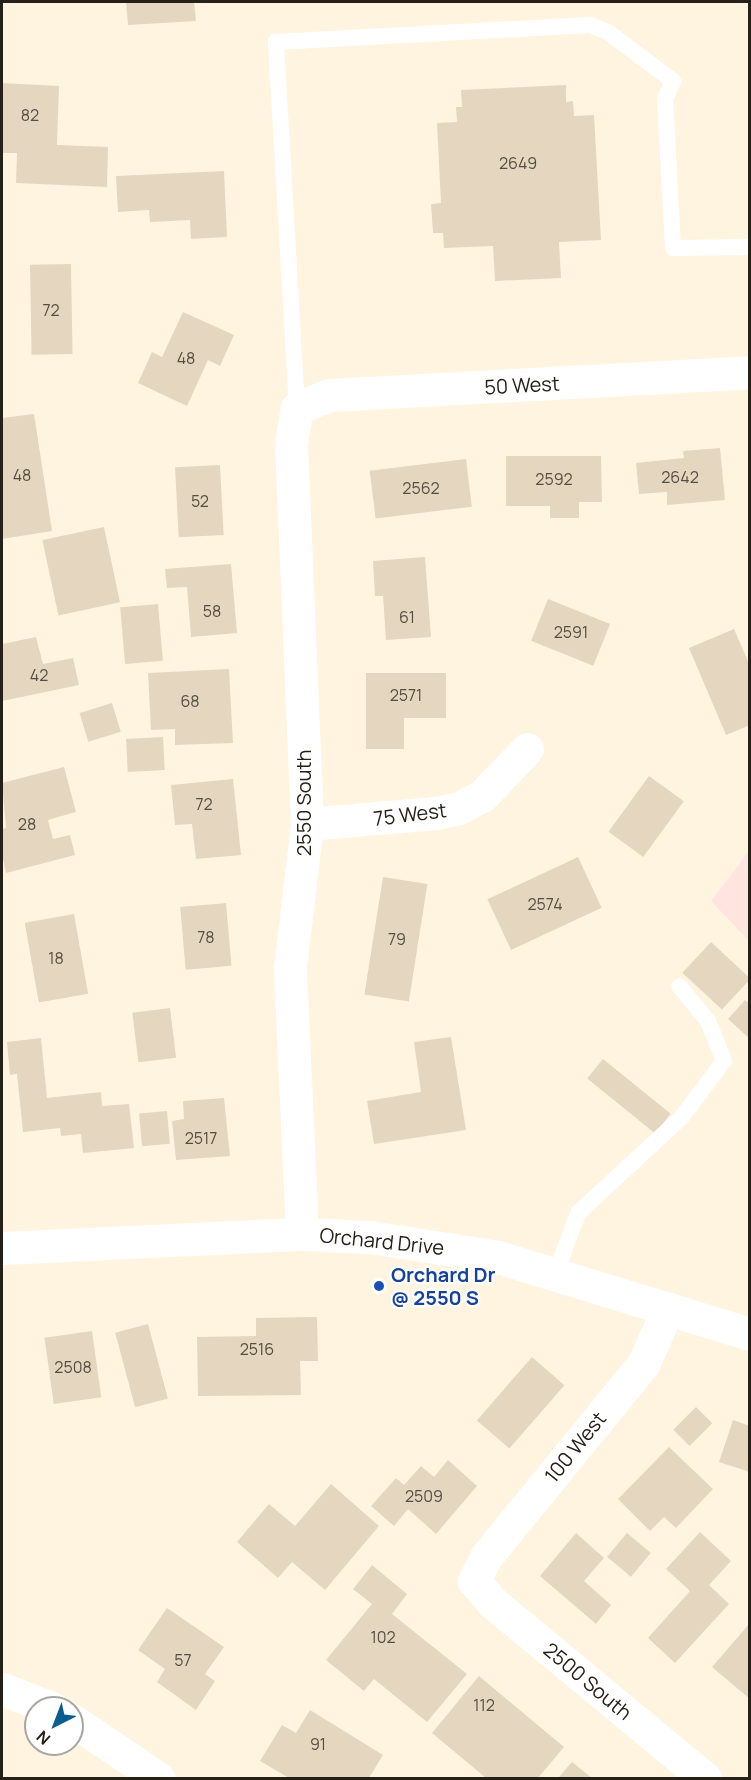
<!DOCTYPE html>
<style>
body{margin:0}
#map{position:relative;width:751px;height:1780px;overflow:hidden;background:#fff4e0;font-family:Manrope,sans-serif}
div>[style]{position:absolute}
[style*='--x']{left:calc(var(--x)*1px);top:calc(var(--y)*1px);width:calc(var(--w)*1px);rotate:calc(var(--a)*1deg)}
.education>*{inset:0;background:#ffe4e0}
.building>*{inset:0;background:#e5d7bf;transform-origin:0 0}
.lane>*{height:16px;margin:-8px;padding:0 8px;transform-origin:8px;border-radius:8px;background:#fff}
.street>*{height:33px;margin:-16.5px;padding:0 16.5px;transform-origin:16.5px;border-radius:16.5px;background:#fff}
.secondary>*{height:33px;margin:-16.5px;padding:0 16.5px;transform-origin:16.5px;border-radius:16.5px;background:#fff}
.dots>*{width:16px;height:16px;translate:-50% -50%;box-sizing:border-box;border:3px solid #fff;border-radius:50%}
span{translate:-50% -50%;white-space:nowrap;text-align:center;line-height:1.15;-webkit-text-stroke:4.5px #fff;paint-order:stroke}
.number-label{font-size:16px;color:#564e42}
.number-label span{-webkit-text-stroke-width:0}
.street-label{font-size:20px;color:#262118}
.transit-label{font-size:20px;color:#164399;font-weight:700}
.left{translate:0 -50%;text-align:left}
.frame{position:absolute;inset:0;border:3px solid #262118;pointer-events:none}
.north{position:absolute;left:24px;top:1696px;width:60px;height:60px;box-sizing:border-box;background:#fff;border:2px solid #a8a6a3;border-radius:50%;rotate:222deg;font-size:16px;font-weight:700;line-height:24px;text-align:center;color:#262118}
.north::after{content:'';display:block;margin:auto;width:21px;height:27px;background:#0b5c8f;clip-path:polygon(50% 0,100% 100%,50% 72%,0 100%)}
</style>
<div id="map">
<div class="education">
<i style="clip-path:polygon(749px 851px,750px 941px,749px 941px,711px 901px)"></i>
</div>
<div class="building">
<i style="clip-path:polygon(126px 2px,194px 2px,196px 21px,128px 25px)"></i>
<i style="clip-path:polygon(2px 83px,59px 86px,57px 145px,108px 147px,107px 187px,16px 183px,17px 153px,2px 153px)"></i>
<i style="clip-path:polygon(566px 85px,566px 102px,573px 101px,574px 116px,594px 115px,601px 240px,559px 242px,561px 278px,495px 281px,493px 246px,444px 248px,443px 233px,433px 233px,431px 204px,441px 203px,437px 123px,457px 122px,456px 107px,462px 107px,461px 90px)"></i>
<i style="clip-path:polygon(224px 171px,227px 237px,191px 239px,190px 220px,150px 222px,149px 210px,118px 212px,116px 176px)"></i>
<i style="left:71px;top:264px;width:90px;height:41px;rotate:89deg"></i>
<i style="clip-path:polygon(183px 312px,234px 335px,220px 366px,208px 360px,187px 406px,138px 383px,152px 352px,162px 357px)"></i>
<i style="clip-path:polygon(34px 414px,52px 531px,2px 539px,2px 418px)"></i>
<i style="clip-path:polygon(720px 448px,725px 500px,667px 505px,667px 492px,639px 494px,636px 463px,684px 458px,683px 451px)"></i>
<i style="clip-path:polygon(506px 456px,601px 456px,602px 502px,579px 502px,579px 518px,550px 518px,550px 506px,506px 506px)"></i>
<i style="left:466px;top:459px;width:48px;height:97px;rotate:83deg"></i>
<i style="left:220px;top:465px;width:70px;height:45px;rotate:87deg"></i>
<i style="left:104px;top:527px;width:77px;height:63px;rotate:78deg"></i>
<i style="clip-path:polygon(425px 557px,431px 637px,386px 640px,383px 596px,375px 596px,373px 561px)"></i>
<i style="clip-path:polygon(231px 564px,237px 633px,191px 637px,187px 587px,167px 588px,165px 569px)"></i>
<i style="left:548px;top:599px;width:67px;height:45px;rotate:22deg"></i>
<i style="left:158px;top:604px;width:57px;height:38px;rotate:85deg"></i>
<i style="clip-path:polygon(734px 629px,750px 666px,750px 725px,726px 735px,689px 648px)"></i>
<i style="clip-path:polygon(36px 637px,43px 664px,73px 658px,79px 685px,2px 701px,2px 644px)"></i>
<i style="clip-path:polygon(229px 669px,233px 743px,175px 745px,175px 729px,151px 730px,148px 673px)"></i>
<i style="clip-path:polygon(366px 673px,446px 673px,446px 718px,404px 718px,404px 749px,366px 749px)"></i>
<i style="left:112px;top:703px;width:30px;height:34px;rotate:73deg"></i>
<i style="left:163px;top:737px;width:33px;height:37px;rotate:87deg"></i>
<i style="clip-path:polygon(64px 767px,76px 812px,48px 820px,53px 839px,70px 835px,75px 855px,6px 873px,2px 854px,2px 829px,6px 828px,2px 783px)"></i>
<i style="left:649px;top:776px;width:43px;height:69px;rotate:36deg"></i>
<i style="clip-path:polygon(233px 779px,241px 855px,196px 859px,192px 824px,175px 825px,171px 785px)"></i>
<i style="left:578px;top:857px;width:56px;height:100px;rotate:65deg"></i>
<i style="left:383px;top:877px;width:45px;height:119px;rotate:9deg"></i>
<i style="left:226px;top:903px;width:63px;height:46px;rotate:85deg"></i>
<i style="left:74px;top:914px;width:81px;height:50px;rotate:80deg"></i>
<i style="left:711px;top:942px;width:54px;height:42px;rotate:43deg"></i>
<i style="clip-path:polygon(745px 1000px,750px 1004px,750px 1039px,728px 1019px)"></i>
<i style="left:170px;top:1008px;width:50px;height:38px;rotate:83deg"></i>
<i style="clip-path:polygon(451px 1037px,466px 1130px,374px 1144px,367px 1101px,421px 1092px,414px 1042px)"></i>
<i style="clip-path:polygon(41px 1038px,47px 1098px,101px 1092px,102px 1106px,129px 1104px,134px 1148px,83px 1153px,81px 1134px,61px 1136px,60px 1128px,23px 1132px,17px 1074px,10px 1075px,7px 1042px)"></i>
<i style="left:603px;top:1059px;width:87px;height:25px;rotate:39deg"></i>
<i style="clip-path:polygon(224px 1098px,230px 1156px,176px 1160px,172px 1121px,184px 1119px,183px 1101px)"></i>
<i style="left:167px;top:1111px;width:33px;height:28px;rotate:85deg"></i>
<i style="clip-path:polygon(317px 1317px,318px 1361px,300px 1361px,301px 1395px,198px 1396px,197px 1337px,256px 1336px,256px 1318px)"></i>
<i style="left:148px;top:1324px;width:77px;height:34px;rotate:75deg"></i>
<i style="left:92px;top:1331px;width:67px;height:48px;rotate:82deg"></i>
<i style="left:532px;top:1357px;width:43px;height:84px;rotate:41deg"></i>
<i style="left:696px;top:1407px;width:23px;height:32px;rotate:45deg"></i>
<i style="clip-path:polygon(733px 1420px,750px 1426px,750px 1472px,719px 1462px)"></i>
<i style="clip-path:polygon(669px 1447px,713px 1489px,676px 1528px,664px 1517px,650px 1531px,618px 1499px)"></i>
<i style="clip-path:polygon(448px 1460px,477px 1486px,436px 1534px,408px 1509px,394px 1526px,371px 1506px,396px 1478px,404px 1485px,421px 1466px,434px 1477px)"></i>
<i style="clip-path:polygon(331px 1484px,379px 1526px,325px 1590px,292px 1562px,278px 1578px,237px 1542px,269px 1504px,295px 1526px)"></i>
<i style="clip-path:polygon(700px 1532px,731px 1561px,709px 1585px,729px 1604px,675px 1663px,648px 1638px,690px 1591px,666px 1569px)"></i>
<i style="clip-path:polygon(576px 1533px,604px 1558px,584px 1581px,611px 1605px,596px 1624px,540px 1576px)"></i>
<i style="left:627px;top:1533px;width:31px;height:31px;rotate:40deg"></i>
<i style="clip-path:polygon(372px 1565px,407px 1594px,392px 1614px,467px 1674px,427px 1722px,374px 1679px,364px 1691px,326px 1660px,372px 1604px,353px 1589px)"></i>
<i style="clip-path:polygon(167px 1608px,224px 1647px,205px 1674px,215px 1681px,196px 1710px,157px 1682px,165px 1669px,138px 1650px)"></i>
<i style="clip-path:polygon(750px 1623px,750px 1699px,712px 1667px)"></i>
<i style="clip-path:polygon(479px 1676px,564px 1747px,538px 1778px,486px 1778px,432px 1733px)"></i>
<i style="clip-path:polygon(310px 1710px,383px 1755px,369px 1778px,289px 1778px,260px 1761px,282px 1725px,296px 1733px)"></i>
<i style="clip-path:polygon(572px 1762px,592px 1778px,558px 1778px)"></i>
</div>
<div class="lane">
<i style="--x:297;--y:408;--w:367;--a:-93.3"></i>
<i style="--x:276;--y:42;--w:314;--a:-3.1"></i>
<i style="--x:590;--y:25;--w:19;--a:21"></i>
<i style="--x:608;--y:32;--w:81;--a:37"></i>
<i style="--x:673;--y:81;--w:20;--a:114"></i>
<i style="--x:665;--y:99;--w:149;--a:86.9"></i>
<i style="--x:673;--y:248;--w:77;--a:-0.7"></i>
<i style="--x:556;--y:1273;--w:64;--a:-69.9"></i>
<i style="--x:578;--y:1213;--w:140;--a:-42.7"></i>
<i style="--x:681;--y:1118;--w:71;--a:-53"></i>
<i style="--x:724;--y:1061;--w:43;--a:-111.8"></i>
<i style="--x:708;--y:1021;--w:45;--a:-129.6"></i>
</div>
<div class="street">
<i style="--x:307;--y:824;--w:129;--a:-4.9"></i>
<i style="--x:436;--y:813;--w:24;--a:-12"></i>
<i style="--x:459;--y:808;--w:26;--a:-28"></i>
<i style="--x:482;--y:796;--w:65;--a:-46.2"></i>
<i style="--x:302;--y:1234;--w:267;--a:-92.6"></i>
<i style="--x:290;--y:967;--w:144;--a:-83.2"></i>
<i style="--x:307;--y:824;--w:380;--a:-92.4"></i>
<i style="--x:291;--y:444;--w:36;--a:-81"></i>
<i style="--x:297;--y:408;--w:35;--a:-22"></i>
<i style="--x:330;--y:395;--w:421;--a:-3.1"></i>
<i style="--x:668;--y:1308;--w:60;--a:113.6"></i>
<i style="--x:644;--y:1363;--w:250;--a:129.2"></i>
<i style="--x:486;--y:1557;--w:27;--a:117"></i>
<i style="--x:474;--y:1581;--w:28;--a:49"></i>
<i style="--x:492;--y:1602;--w:276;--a:39.6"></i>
<i style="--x:2;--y:1689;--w:53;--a:20.8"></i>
<i style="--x:72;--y:1720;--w:104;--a:34"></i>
</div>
<div class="secondary">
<i style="--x:2;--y:1248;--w:300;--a:-2.7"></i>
<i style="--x:302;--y:1234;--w:68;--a:2.5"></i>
<i style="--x:370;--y:1237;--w:130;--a:8.9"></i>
<i style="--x:498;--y:1257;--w:264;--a:17"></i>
</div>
<div class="dots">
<i style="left:379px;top:1286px;background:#1a4fb4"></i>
</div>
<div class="number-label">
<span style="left:30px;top:115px">82</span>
<span style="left:518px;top:163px">2649</span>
<span style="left:51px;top:310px">72</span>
<span style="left:186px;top:358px">48</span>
<span style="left:22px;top:475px">48</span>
<span style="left:680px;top:477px">2642</span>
<span style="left:554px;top:479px">2592</span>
<span style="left:421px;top:488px">2562</span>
<span style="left:200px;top:501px">52</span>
<span style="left:212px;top:611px">58</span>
<span style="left:407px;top:617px">61</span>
<span style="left:571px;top:632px">2591</span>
<span style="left:39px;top:675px">42</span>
<span style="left:406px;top:695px">2571</span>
<span style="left:190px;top:701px">68</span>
<span style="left:204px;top:804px">72</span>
<span style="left:27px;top:824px">28</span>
<span style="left:545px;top:904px">2574</span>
<span style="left:206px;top:937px">78</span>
<span style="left:397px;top:939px">79</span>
<span style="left:56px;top:958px">18</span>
<span style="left:201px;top:1138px">2517</span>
<span style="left:257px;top:1349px">2516</span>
<span style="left:73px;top:1367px">2508</span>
<span style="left:424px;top:1496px">2509</span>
<span style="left:383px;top:1637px">102</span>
<span style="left:183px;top:1660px">57</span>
<span style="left:484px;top:1705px">112</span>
<span style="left:318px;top:1744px">91</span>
</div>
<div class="street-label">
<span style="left:522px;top:385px;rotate:-3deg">50 West</span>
<span style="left:303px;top:803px;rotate:-90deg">2550 South</span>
<span style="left:410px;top:814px;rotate:-7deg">75 West</span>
<span style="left:382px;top:1241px;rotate:6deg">Orchard Drive</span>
<span style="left:575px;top:1447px;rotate:-51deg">100 West</span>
<span style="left:588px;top:1681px;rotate:40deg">2500 South</span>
</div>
<div class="transit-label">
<span class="left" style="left:391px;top:1286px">Orchard Dr<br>@ 2550 S</span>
</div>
<div class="frame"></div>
<div class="north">N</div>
</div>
